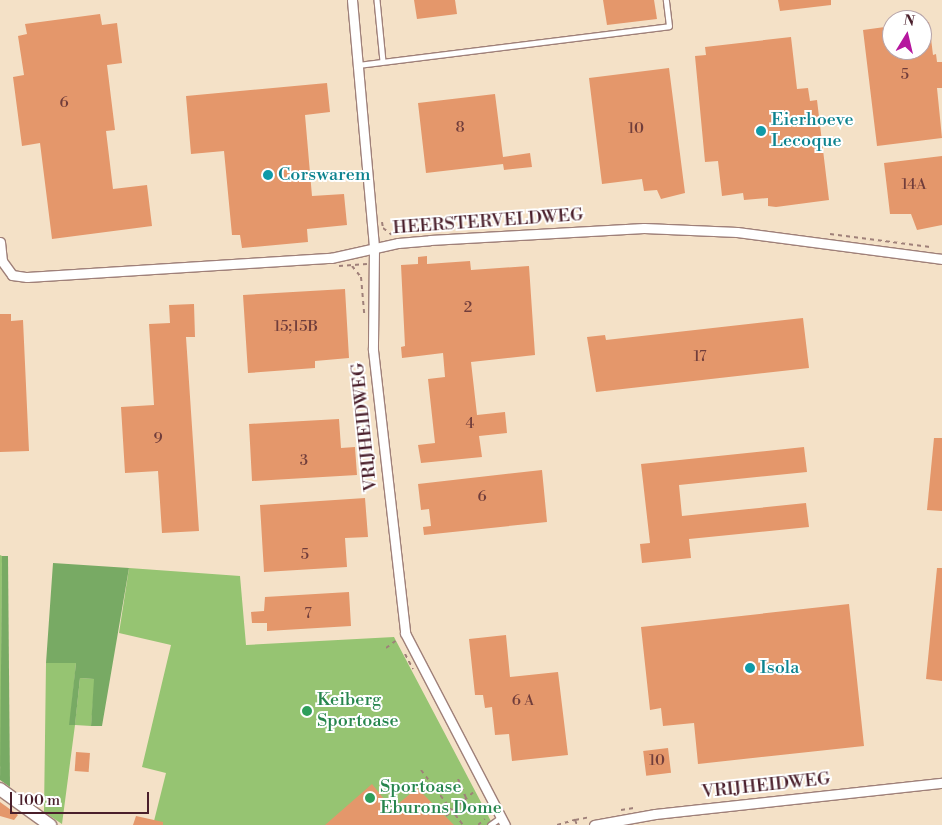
<!DOCTYPE html>
<style>
body{margin:0}
#map{position:relative;width:942px;height:825px;overflow:hidden;background:#f4e1c7;font-family:"Libre Bodoni",serif}
div>[style]{position:absolute}
[style*='--x']{left:calc(var(--x)*1px);top:calc(var(--y)*1px);width:calc(var(--w)*1px);rotate:calc(var(--a)*1deg)}
.green>*{inset:0;background:#96c472}
.forest>*{inset:0;background:#78aa64}
.building>*{inset:0;background:#e4976b;transform-origin:0 0}
.path>*{height:2px;margin-top:-1px;transform-origin:0;background:repeating-linear-gradient(90deg,#9f8079 0 4px,transparent 0 8px)}
.roads{filter:drop-shadow(1px 0 #9f8079) drop-shadow(-1px 0 #9f8079) drop-shadow(0 1px #9f8079) drop-shadow(0 -1px #9f8079)}
.service>*{height:4.5px;margin:-2.25px;padding:0 2.25px;transform-origin:2.25px;border-radius:2.25px;background:#fff}
.minor>*{height:9px;margin:-4.5px;padding:0 4.5px;transform-origin:4.5px;border-radius:4.5px;background:#fff}
.secondary>*{height:12px;margin:-6px;padding:0 6px;transform-origin:6px;border-radius:6px;background:#fff}
.dots>*{width:14px;height:14px;translate:-50% -50%;box-sizing:border-box;border:2px solid #fff;border-radius:50%}
span{translate:-50% -50%;white-space:nowrap;text-align:center;line-height:1.15;-webkit-text-stroke:4px #fff;paint-order:stroke}
.number-label{font-size:15px;color:#703d3b}
.number-label span{-webkit-text-stroke-width:0}
.culture-label{font-size:18px;color:#0d838f}
.left{translate:0 -50%;text-align:left}
.street-label{font-size:18px;color:#4a1f2b}
.leisure-label{font-size:18px;color:#27864d}
.north{position:absolute;left:882px;top:10px;width:50px;height:50px;box-sizing:border-box;background:#fff;border:1px solid #b7a5aa;border-radius:50%;rotate:9deg;font-size:14px;font-weight:700;line-height:20px;text-align:center;color:#4a1f2b}
.north::after{content:'';display:block;margin:auto;width:18px;height:22px;background:#b5179e;clip-path:polygon(50% 0,100% 100%,50% 72%,0 100%)}
.scale{position:absolute;left:10px;top:792px;width:139px;height:22px;box-sizing:border-box;border:2px solid #4a1f2b;border-top:0;padding-left:6px;font-size:15px;line-height:18px;white-space:nowrap;color:#4a1f2b;-webkit-text-stroke:4px #fff;paint-order:stroke}
</style>
<div id="map">
<div class="green">
<i style="clip-path:polygon(0 555px,2px 556px,1px 767px,0 766px)"></i>
<i style="clip-path:polygon(129px 568px,240px 576px,246px 645px,394px 637px,493px 825px,153px 825px,166px 773px,142px 767px,171px 645px,119px 633px)"></i>
<i style="clip-path:polygon(46px 663px,76px 663px,70px 725px,75px 724px,80px 678px,95px 679px,91px 726px,75px 725px,62px 824px,44px 812px)"></i>
</div>
<div class="forest">
<i style="clip-path:polygon(2px 556px,8px 556px,10px 787px,0 780px)"></i>
<i style="clip-path:polygon(53px 563px,129px 568px,102px 726px,91px 726px,94px 679px,80px 678px,75px 725px,69px 725px,76px 663px,46px 663px)"></i>
</div>
<div class="building">
<i style="clip-path:polygon(414px 0,455px 0,457px 14px,417px 19px)"></i>
<i style="clip-path:polygon(603px 0,654px 0,657px 19px,607px 25px)"></i>
<i style="clip-path:polygon(778px 0,831px 0,831px 5px,780px 11px)"></i>
<i style="clip-path:polygon(100px 14px,102px 25px,117px 23px,122px 63px,107px 65px,115px 130px,106px 131px,113px 189px,147px 185px,152px 226px,52px 239px,40px 143px,22px 146px,13px 77px,24px 75px,18px 36px,27px 34px,25px 24px)"></i>
<i style="clip-path:polygon(929px 22px,933px 55px,936px 54px,937px 62px,942px 62px,942px 88px,937px 88px,942px 138px,877px 146px,863px 30px,892px 26px,892px 50px,922px 50px,922px 23px)"></i>
<i style="clip-path:polygon(791px 37px,797px 89px,808px 88px,810px 101px,817px 100px,829px 200px,776px 207px,768px 206px,768px 198px,744px 200px,743px 193px,722px 196px,718px 161px,705px 162px,695px 56px,706px 55px,705px 47px)"></i>
<i style="clip-path:polygon(669px 68px,685px 193px,661px 199px,657px 190px,644px 191px,642px 179px,602px 184px,589px 78px)"></i>
<i style="clip-path:polygon(327px 83px,330px 112px,305px 115px,312px 196px,344px 194px,347px 225px,307px 229px,308px 242px,242px 248px,240px 235px,232px 235px,224px 151px,191px 154px,186px 96px)"></i>
<i style="clip-path:polygon(495px 94px,503px 157px,530px 153px,532px 167px,504px 170px,503px 164px,426px 173px,418px 103px)"></i>
<i style="clip-path:polygon(942px 156px,942px 225px,917px 230px,911px 214px,890px 214px,884px 163px)"></i>
<i style="clip-path:polygon(427px 256px,427px 264px,470px 261px,471px 270px,529px 266px,535px 355px,471px 362px,477px 415px,505px 412px,507px 433px,479px 436px,482px 457px,421px 463px,418px 445px,435px 443px,428px 379px,445px 377px,443px 353px,402px 358px,401px 347px,405px 346px,401px 265px,418px 264px,418px 257px)"></i>
<i style="clip-path:polygon(345px 289px,349px 358px,315px 361px,315px 368px,248px 373px,243px 295px)"></i>
<i style="clip-path:polygon(194px 304px,195px 337px,186px 337px,199px 531px,162px 533px,158px 471px,125px 473px,121px 407px,154px 405px,149px 324px,170px 323px,169px 305px)"></i>
<i style="clip-path:polygon(0 314px,11px 314px,11px 321px,23px 320px,29px 451px,0 452px)"></i>
<i style="clip-path:polygon(803px 318px,809px 368px,596px 392px,587px 337px,605px 335px,606px 340px)"></i>
<i style="clip-path:polygon(339px 419px,341px 448px,355px 447px,357px 475px,252px 481px,249px 424px)"></i>
<i style="clip-path:polygon(934px 438px,942px 438px,942px 511px,927px 510px)"></i>
<i style="clip-path:polygon(804px 447px,807px 472px,679px 485px,682px 516px,806px 503px,809px 527px,689px 539px,691px 558px,642px 563px,640px 544px,650px 543px,641px 464px)"></i>
<i style="clip-path:polygon(542px 470px,547px 522px,424px 535px,423px 527px,431px 526px,429px 509px,421px 510px,418px 484px)"></i>
<i style="clip-path:polygon(365px 498px,368px 537px,345px 538px,347px 567px,264px 572px,260px 505px)"></i>
<i style="clip-path:polygon(937px 568px,942px 568px,942px 681px,926px 679px)"></i>
<i style="clip-path:polygon(349px 592px,351px 626px,267px 631px,267px 623px,252px 623px,251px 612px,264px 611px,265px 597px)"></i>
<i style="clip-path:polygon(849px 604px,864px 746px,698px 764px,694px 723px,663px 726px,661px 708px,650px 710px,641px 627px)"></i>
<i style="clip-path:polygon(506px 635px,510px 677px,558px 672px,568px 755px,512px 761px,509px 734px,495px 735px,492px 707px,485px 708px,483px 695px,475px 695px,469px 639px)"></i>
<i style="left:668px;top:748px;width:25px;height:25px;rotate:83deg"></i>
<i style="left:76px;top:752px;width:14px;height:19px;rotate:4deg"></i>
<i style="clip-path:polygon(372px 784px,392px 809px,417px 788px,454px 825px,325px 825px)"></i>
<i style="clip-path:polygon(0 802px,18px 815px,14px 820px,0 816px)"></i>
<i style="clip-path:polygon(136px 816px,163px 822px,163px 825px,133px 825px)"></i>
</div>
<div class="path">
<i style="--x:382;--y:222;--w:6;--a:81"></i>
<i style="--x:383;--y:228;--w:11;--a:38"></i>
<i style="--x:830;--y:234;--w:101;--a:7.4"></i>
<i style="--x:339;--y:266;--w:28;--a:-4"></i>
<i style="--x:352;--y:266;--w:14;--a:51"></i>
<i style="--x:361;--y:277;--w:38;--a:85"></i>
<i style="--x:386;--y:648;--w:15;--a:-37"></i>
<i style="--x:405;--y:654;--w:17;--a:62"></i>
<i style="--x:421;--y:770;--w:69;--a:52.6"></i>
<i style="--x:458;--y:779;--w:21;--a:67"></i>
<i style="--x:621;--y:810;--w:13;--a:-9"></i>
<i style="--x:446;--y:816;--w:40;--a:-41"></i>
<i style="--x:575;--y:820;--w:15;--a:-11"></i>
<i style="--x:478;--y:825;--w:9;--a:-41"></i>
<i style="--x:557;--y:825;--w:19;--a:-16"></i>
<i style="--x:575;--y:820;--w:5;--a:68"></i>
</div>
<div class="roads">
<div class="service">
<i style="--x:377;--y:0;--w:61;--a:84.4"></i>
<i style="--x:358;--y:65;--w:313;--a:-7.1"></i>
<i style="--x:669;--y:26;--w:26;--a:-97"></i>
<i style="--x:490;--y:825;--w:14;--a:-36"></i>
</div>
<div class="minor">
<i style="--x:352;--y:0;--w:249;--a:84.9"></i>
<i style="--x:374;--y:248;--w:102;--a:90.6"></i>
<i style="--x:373;--y:350;--w:285;--a:83.5"></i>
<i style="--x:405;--y:633;--w:216;--a:62.5"></i>
<i style="--x:0;--y:242;--w:19;--a:84"></i>
<i style="--x:2;--y:261;--w:17;--a:54"></i>
<i style="--x:12;--y:275;--w:15;--a:8"></i>
<i style="--x:27;--y:277;--w:305;--a:-3.6"></i>
<i style="--x:331;--y:258;--w:69;--a:-12.6"></i>
<i style="--x:398;--y:243;--w:32;--a:-5"></i>
<i style="--x:430;--y:240;--w:214;--a:-3.2"></i>
<i style="--x:644;--y:228;--w:93;--a:2.5"></i>
<i style="--x:737;--y:232;--w:207;--a:7.5"></i>
<i style="--x:594;--y:825;--w:62;--a:-10.2"></i>
<i style="--x:655;--y:814;--w:289;--a:-6.2"></i>
</div>
<div class="secondary">
<i style="--x:0;--y:789;--w:62;--a:35.8"></i>
</div>
</div>
<div class="dots">
<i style="left:761px;top:131px;background:#0f9aa8"></i>
<i style="left:268px;top:175px;background:#0f9aa8"></i>
<i style="left:750px;top:668px;background:#0f9aa8"></i>
<i style="left:307px;top:711px;background:#2e9e5b"></i>
<i style="left:370px;top:798px;background:#2e9e5b"></i>
</div>
<div class="number-label">
<span style="left:905px;top:75px">5</span>
<span style="left:64px;top:103px">6</span>
<span style="left:460px;top:128px">8</span>
<span style="left:636px;top:129px">10</span>
<span style="left:914px;top:185px">14A</span>
<span style="left:468px;top:308px">2</span>
<span style="left:296px;top:327px">15;15B</span>
<span style="left:700px;top:357px">17</span>
<span style="left:470px;top:424px">4</span>
<span style="left:158px;top:439px">9</span>
<span style="left:304px;top:461px">3</span>
<span style="left:482px;top:497px">6</span>
<span style="left:305px;top:555px">5</span>
<span style="left:308px;top:614px">7</span>
<span style="left:523px;top:701px">6 A</span>
<span style="left:657px;top:761px">10</span>
</div>
<div class="culture-label">
<span class="left" style="left:771px;top:131px">Eierhoeve<br>Lecoque</span>
<span class="left" style="left:278px;top:175px">Corswarem</span>
<span class="left" style="left:760px;top:668px">Isola</span>
</div>
<div class="street-label">
<span style="left:488px;top:222px;rotate:-4deg">HEERSTERVELDWEG</span>
<span style="left:365px;top:427px;rotate:-96deg">VRIJHEIDWEG</span>
<span style="left:766px;top:786px;rotate:-6deg">VRIJHEIDWEG</span>
</div>
<div class="leisure-label">
<span class="left" style="left:317px;top:711px">Keiberg<br>Sportoase</span>
<span class="left" style="left:380px;top:798px">Sportoase<br>Eburons Dome</span>
</div>
<div class="north">N</div>
<div class="scale">100 m</div>
</div>
